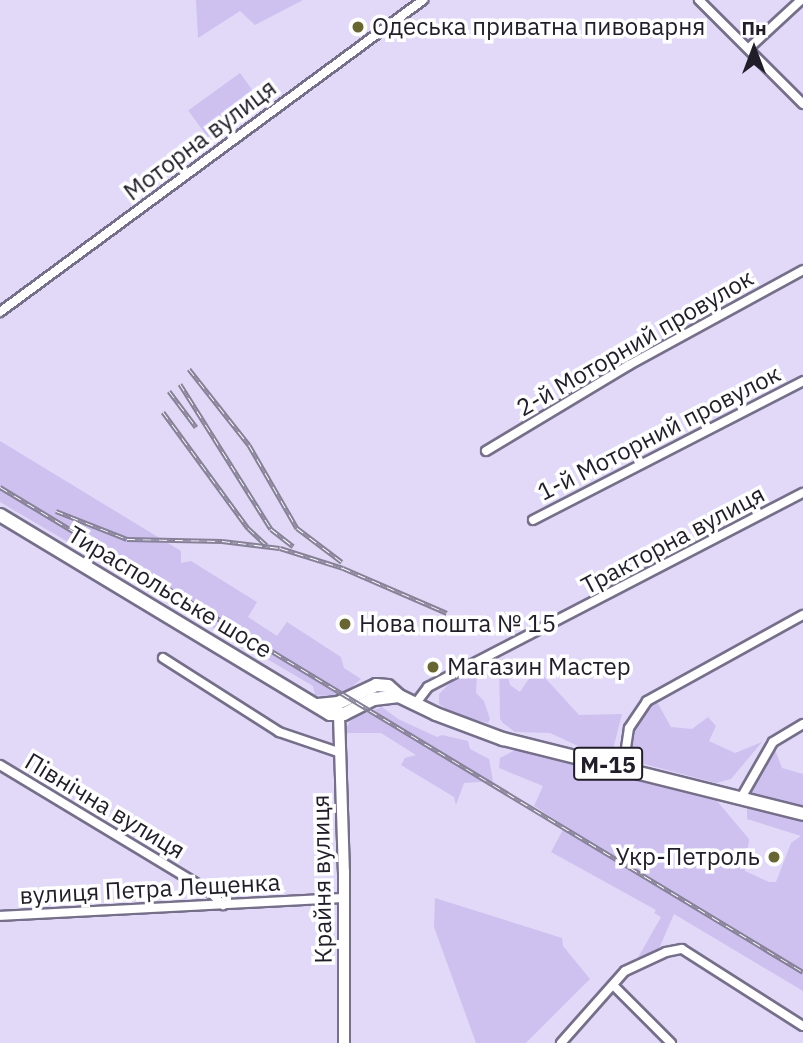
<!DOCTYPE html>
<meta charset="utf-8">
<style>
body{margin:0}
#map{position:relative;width:803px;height:1043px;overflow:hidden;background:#e1d9f7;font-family:"IBM Plex Sans",sans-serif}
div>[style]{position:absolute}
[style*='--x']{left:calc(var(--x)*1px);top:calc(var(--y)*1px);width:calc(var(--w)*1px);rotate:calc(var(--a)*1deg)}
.green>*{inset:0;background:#cec1f0;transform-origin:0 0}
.roads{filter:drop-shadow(2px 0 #766f8a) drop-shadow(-2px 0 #766f8a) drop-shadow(0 2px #766f8a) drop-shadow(0 -2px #766f8a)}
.street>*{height:8px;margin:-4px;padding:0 4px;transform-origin:4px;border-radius:4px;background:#fff}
.secondary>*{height:10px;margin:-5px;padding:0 5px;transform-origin:5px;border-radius:5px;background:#fff}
.primary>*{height:12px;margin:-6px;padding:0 6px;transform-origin:6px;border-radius:6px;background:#fff}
.rail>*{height:5px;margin-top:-2.5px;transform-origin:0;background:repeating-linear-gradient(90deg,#fff 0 8px,#868196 0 16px);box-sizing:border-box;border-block:2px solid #868196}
.dots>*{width:19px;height:19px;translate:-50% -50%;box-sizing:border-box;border:4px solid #fff;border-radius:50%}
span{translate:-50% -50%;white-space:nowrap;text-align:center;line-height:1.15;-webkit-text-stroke:7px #fff;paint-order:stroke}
.shield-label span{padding:2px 5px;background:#fff;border:2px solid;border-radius:5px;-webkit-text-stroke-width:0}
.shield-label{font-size:23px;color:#211e29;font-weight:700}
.poi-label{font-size:24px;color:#211e29}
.left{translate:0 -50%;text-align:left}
.right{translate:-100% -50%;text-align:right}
.street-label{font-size:24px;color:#211e29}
.north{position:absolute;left:719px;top:14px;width:70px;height:70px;-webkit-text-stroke:5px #fff;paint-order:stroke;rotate:0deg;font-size:19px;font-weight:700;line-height:28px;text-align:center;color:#211e29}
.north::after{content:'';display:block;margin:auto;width:24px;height:32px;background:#211e29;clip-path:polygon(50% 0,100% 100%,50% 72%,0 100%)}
</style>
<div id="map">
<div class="green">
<i style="clip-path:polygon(196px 0,303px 0,255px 25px,240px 11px,198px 38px)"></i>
<i style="left:240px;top:73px;width:34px;height:64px;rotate:54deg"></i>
<i style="clip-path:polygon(0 441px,181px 551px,181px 563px,191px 561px,257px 602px,248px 617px,277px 636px,287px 622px,341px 657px,344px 668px,361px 679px,340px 697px,315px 695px,313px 686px,0 502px)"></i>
<i style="clip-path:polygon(499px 662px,507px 671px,510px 685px,520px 692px,536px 668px,579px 715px,622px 714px,613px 749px,591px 752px,550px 733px,515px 732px,503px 723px,500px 719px)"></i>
<i style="clip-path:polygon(470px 671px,477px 673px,476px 693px,484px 701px,490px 719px,488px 723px,454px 714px,439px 704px,439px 694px,455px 678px)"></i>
<i style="clip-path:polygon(664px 693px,666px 697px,657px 702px,671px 727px,692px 729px,708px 717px,716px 726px,709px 741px,735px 753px,762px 742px,731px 779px,716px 783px,629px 760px,634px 721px)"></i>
<i style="clip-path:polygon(382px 707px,398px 719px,437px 737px,442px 735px,468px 741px,470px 749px,489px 759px,493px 781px,464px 783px,456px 805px,454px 797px,401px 765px,405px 758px,416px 755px,381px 733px,343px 733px,352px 718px)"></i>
<i style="clip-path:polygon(774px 747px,782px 768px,803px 774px,803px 810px,748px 796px,763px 759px)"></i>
<i style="clip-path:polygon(515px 750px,717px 801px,749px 839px,745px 871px,769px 882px,776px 882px,791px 843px,801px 836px,747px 819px,747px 806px,803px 820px,803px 991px,674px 914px,658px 951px,635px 963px,661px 917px,654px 913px,656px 910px,551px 852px,565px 826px,534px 806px,543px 786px,499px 768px,500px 758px)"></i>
<i style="clip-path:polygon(435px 898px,562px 938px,563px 946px,590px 979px,526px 1043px,476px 1043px,434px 927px)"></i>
</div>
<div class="roads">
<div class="street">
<i style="--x:699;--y:0;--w:147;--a:45"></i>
<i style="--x:749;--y:48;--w:71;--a:-42.7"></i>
<i style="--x:0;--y:312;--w:526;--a:-36.41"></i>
<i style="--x:486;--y:451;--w:167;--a:-31"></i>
<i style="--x:629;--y:365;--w:198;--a:-28.6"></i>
<i style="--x:533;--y:520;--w:304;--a:-27.2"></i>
<i style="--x:163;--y:658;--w:138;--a:32.5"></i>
<i style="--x:279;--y:732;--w:65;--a:18.7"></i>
<i style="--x:416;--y:703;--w:20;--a:-53"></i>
<i style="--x:428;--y:687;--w:422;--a:-27.4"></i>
<i style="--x:0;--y:765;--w:244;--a:31.1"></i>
<i style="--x:209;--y:891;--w:20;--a:45"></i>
<i style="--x:623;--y:768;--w:40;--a:-81.5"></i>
<i style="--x:629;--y:728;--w:32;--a:-56"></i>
<i style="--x:647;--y:701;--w:178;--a:-28.9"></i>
<i style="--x:741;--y:798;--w:64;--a:-60.3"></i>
<i style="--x:773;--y:742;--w:35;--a:-31"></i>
<i style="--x:0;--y:916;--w:344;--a:-3"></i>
<i style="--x:613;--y:985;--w:82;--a:45"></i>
<i style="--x:561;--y:1043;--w:96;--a:-48.4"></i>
<i style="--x:625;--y:971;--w:45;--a:-24.9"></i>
<i style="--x:666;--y:952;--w:16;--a:-11"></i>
<i style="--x:682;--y:949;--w:143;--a:32.5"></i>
</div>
<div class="secondary">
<i style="--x:339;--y:715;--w:157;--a:88.2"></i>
<i style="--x:344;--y:872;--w:171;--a:90"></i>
</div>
<div class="primary">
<i style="--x:0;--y:515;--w:385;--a:31.1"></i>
<i style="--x:330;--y:714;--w:14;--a:0"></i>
<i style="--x:344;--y:714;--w:34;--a:-27"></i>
<i style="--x:374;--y:699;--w:25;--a:-7"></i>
<i style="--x:318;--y:705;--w:20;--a:-6"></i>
<i style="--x:338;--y:703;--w:42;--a:-25.3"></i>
<i style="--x:376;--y:685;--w:12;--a:5"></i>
<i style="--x:388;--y:686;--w:15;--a:42"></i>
<i style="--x:399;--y:696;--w:41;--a:25.9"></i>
<i style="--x:436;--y:714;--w:72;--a:20.5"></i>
<i style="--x:503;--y:739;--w:309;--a:14"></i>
</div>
</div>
<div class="rail">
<i style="--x:189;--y:369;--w:97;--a:51.7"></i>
<i style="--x:249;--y:445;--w:96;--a:60"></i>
<i style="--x:297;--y:528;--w:56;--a:37.1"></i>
<i style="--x:180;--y:384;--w:171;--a:57.9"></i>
<i style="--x:271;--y:529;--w:28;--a:38"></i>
<i style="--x:169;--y:391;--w:45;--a:53.1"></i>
<i style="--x:163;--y:412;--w:144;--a:53.8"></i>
<i style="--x:248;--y:528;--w:25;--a:43"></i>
<i style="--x:0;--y:487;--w:938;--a:31.13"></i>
<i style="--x:56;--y:511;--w:76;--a:21.5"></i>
<i style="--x:127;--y:539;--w:95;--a:1.2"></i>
<i style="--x:222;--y:541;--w:58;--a:6.9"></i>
<i style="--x:280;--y:548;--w:66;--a:17.6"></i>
<i style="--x:343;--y:568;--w:113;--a:23.4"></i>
</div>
<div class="dots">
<i style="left:358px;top:27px;background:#676532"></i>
<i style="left:345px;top:624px;background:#676532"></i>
<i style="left:433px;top:667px;background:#676532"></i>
<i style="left:774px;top:857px;background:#676532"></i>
</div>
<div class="shield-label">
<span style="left:608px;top:764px">М-15</span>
</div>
<div class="poi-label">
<span class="left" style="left:372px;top:27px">Одеська приватна пивоварня</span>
<span class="left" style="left:359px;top:624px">Нова пошта № 15</span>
<span class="left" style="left:447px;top:667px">Магазин Мастер</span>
<span class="right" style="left:760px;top:857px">Укр-Петроль</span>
</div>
<div class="street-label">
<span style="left:200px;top:140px;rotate:-37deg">Моторна вулиця</span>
<span style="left:635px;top:343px;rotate:-30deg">2-й Моторний провулок</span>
<span style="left:659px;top:433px;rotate:-27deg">1-й Моторний провулок</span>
<span style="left:673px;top:540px;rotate:-28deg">Тракторна вулиця</span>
<span style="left:170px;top:592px;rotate:31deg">Тираспольське шосе</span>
<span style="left:105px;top:806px;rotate:31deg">Північна вулиця</span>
<span style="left:322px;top:879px;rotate:-91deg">Крайня вулиця</span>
<span style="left:150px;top:889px;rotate:-3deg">вулиця Петра Лещенка</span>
</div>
<div class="north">Пн</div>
</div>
